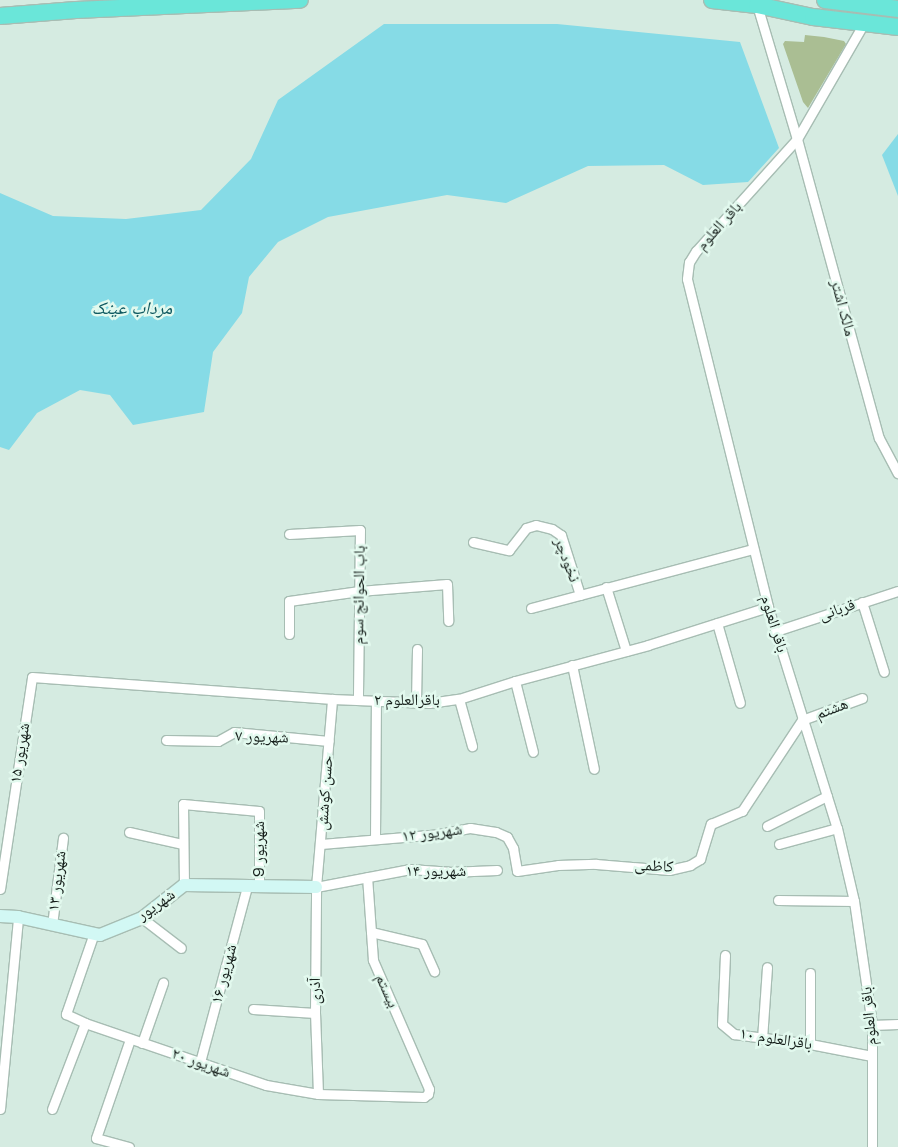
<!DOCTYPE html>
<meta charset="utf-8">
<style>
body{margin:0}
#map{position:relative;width:898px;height:1147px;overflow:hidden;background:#d5ebe1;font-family:"Space Grotesk","Noto Naskh Arabic",sans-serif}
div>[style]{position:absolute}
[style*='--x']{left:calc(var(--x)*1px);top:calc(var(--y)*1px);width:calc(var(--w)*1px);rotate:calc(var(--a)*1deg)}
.green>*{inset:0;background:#aabe93}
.water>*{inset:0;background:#86dbe6}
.roads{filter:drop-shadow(1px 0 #a7bdb3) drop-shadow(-1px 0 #a7bdb3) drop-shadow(0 1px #a7bdb3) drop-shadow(0 -1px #a7bdb3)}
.street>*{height:9px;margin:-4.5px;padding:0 4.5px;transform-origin:4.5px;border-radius:4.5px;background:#fff}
.secondary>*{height:12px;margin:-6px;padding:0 6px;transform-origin:6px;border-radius:6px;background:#d2f8f4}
.highway>*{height:16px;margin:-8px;padding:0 8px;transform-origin:8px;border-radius:8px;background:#6ae6d9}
span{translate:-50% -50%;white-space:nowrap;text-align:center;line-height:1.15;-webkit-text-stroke:5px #e2f9ee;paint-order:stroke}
.street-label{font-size:16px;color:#161f1b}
.water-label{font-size:18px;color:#0e5960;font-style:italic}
</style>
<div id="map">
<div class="green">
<i style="clip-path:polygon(805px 35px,824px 37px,844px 41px,846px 44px,808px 108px,803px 102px,783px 44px,785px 41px,804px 42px)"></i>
</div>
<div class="water">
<i style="clip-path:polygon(384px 24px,557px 24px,740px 42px,779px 148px,748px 182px,703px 185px,664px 165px,588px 166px,506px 203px,447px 195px,328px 217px,278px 242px,249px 277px,242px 313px,213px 352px,204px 412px,133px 425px,110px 395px,80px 390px,37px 413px,9px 450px,0 447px,0 193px,53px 216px,126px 219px,201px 210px,251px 159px,278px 100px)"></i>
<i style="clip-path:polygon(898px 134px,898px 196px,882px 155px)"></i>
</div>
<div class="roads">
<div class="street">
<i style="--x:757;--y:5;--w:140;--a:73.4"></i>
<i style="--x:797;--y:139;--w:310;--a:74.7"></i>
<i style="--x:879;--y:438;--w:40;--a:62"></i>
<i style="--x:864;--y:23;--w:134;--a:120"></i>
<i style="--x:797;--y:139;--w:151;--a:132"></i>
<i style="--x:696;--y:251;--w:13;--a:122"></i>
<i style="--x:689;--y:262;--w:17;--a:97"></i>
<i style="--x:687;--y:279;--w:338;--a:76.1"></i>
<i style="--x:768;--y:607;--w:232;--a:72.7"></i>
<i style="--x:837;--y:828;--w:75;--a:76.9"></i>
<i style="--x:854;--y:901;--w:125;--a:81.7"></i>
<i style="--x:872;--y:1025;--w:122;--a:90"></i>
<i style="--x:289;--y:534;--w:71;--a:-3.2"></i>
<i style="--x:360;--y:530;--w:170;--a:90.7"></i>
<i style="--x:473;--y:542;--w:37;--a:13"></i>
<i style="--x:509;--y:550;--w:28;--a:-52"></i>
<i style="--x:526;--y:528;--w:10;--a:-17"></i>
<i style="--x:536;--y:525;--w:16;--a:14"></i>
<i style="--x:552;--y:529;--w:11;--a:34"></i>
<i style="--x:561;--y:535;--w:63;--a:72.4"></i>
<i style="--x:606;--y:587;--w:67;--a:72.6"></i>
<i style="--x:862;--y:602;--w:73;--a:72.6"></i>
<i style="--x:531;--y:608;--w:230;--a:-14.9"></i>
<i style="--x:717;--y:623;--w:83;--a:74"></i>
<i style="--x:776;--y:631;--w:128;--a:-18.2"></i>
<i style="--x:289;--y:634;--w:33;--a:-90"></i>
<i style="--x:289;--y:601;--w:71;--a:-8.1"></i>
<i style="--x:359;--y:591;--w:88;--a:-4.5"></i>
<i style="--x:447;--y:584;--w:37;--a:88"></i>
<i style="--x:572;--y:665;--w:106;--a:78.1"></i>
<i style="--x:515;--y:681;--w:73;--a:75.8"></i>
<i style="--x:459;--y:699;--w:49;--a:74.5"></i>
<i style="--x:416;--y:702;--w:53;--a:-88.9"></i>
<i style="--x:166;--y:740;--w:52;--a:1.1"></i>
<i style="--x:218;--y:741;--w:18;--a:-29"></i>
<i style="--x:234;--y:732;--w:95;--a:5.4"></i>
<i style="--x:767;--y:826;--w:67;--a:-26.6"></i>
<i style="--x:129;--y:832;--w:54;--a:12.8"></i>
<i style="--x:375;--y:839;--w:139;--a:-89.6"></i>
<i style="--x:321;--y:844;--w:118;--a:-4.8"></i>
<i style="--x:439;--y:834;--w:32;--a:-11"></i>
<i style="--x:470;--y:828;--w:26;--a:9"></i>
<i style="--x:496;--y:832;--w:12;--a:24"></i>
<i style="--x:507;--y:837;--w:13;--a:61"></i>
<i style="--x:513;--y:848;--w:23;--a:80"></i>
<i style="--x:517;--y:871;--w:41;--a:-8.3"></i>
<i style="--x:558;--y:865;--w:38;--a:-2"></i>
<i style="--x:596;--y:864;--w:73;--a:4.7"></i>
<i style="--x:669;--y:870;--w:22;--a:-13"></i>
<i style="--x:690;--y:865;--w:12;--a:-31"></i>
<i style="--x:700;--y:859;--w:37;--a:-73"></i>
<i style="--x:711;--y:824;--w:34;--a:-23"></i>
<i style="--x:742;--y:811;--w:109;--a:-56.6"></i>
<i style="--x:802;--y:720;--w:64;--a:-20.1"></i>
<i style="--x:779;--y:844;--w:60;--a:-15.4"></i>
<i style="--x:184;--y:885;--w:81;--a:-90.7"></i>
<i style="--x:183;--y:804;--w:76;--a:5.3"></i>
<i style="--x:259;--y:811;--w:76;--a:90"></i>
<i style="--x:316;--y:887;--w:96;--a:-10.8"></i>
<i style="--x:410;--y:869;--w:39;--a:4"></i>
<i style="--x:449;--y:872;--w:48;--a:-2.4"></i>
<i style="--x:0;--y:889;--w:214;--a:-81.4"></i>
<i style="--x:32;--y:677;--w:301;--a:4.2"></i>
<i style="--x:332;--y:699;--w:97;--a:2.4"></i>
<i style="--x:429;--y:703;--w:30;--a:-8"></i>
<i style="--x:459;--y:699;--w:59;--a:-17.8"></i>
<i style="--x:515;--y:681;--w:138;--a:-15.1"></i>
<i style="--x:648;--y:645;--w:126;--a:-17.6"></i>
<i style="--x:778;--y:900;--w:76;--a:0.8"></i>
<i style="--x:142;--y:918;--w:49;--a:37.6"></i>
<i style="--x:52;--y:925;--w:88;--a:-82.8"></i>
<i style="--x:371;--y:932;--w:52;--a:13.2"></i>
<i style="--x:422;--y:944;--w:30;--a:66"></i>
<i style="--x:94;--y:933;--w:86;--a:109.1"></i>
<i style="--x:66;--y:1014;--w:21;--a:25"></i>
<i style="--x:85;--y:1023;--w:191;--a:18.9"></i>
<i style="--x:266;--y:1085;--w:53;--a:9.8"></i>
<i style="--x:318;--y:1094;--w:106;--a:1.6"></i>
<i style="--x:424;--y:1097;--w:5;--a:-37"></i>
<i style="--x:428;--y:1094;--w:5;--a:-79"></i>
<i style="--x:429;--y:1089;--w:141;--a:-113.5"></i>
<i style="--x:373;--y:960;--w:83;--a:-94.1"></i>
<i style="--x:725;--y:955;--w:69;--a:92.5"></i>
<i style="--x:722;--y:1024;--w:16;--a:40"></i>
<i style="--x:734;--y:1034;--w:77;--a:7.5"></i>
<i style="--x:810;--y:1044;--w:63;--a:11"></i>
<i style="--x:810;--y:973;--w:71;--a:90"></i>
<i style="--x:253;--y:1009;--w:62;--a:3.7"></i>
<i style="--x:872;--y:1025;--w:26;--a:-2"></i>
<i style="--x:762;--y:1039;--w:72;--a:-86"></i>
<i style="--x:142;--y:1043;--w:64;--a:-70.7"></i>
<i style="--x:200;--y:1062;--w:181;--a:-75"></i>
<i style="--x:318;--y:1094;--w:81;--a:-92.1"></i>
<i style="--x:315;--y:1013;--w:126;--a:-89.5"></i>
<i style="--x:316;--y:887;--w:189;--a:-85.1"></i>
<i style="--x:0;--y:1109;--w:193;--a:-84.6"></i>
<i style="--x:52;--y:1109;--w:92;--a:-69"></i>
<i style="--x:129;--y:1147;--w:34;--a:-165"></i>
<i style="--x:96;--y:1138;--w:105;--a:-71"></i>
</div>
<div class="secondary">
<i style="--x:0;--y:916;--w:18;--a:3"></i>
<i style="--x:18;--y:917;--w:84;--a:12.4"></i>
<i style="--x:100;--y:935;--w:45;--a:-22"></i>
<i style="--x:142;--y:918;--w:53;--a:-38.2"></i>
<i style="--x:184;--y:885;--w:132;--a:0.9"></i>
</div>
<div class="highway">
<i style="--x:712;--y:0;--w:45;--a:6.3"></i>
<i style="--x:757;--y:5;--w:57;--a:12.1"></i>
<i style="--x:813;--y:17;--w:86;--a:6.7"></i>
<i style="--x:825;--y:0;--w:74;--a:7"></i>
<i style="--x:0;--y:16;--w:76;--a:-4.5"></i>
<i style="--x:76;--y:10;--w:224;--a:-2.6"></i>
</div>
</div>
<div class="street-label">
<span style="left:719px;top:226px;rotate:-48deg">باقر العلوم</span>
<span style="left:843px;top:308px;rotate:75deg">مالک اشتر</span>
<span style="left:567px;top:560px;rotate:69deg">نخودچر</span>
<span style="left:359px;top:595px;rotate:-89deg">باب الحوائج سوم</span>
<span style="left:837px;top:610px;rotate:-19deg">قربانی</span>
<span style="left:774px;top:624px;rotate:73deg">باقر العلوم</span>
<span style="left:407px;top:700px">باقرالعلوم ۲</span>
<span style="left:832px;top:709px;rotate:-21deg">هشتم</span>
<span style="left:262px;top:737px;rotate:2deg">شهریور ۷</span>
<span style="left:20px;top:753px;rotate:-81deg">شهریور ۱۵</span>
<span style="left:325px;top:793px;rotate:-86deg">حسن کوشش</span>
<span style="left:432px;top:833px;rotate:-7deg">شهریور ۱۲</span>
<span style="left:259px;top:849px;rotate:-90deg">شهریور 9</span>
<span style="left:654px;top:866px;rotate:3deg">کاظمی</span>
<span style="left:436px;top:871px">شهریور ۱۴</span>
<span style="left:57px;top:881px;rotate:-83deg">شهریور ۱۳</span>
<span style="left:156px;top:905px;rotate:-35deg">شهریور</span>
<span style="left:224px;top:974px;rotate:-75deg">شهریور ۱۶</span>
<span style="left:315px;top:991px;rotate:-90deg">آذری</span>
<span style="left:387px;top:991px;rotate:66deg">بیستم</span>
<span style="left:869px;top:1016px;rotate:-95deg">باقر العلوم</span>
<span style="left:776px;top:1039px;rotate:9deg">باقرالعلوم ۱۰</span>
<span style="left:201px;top:1063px;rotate:19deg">شهریور ۲۰</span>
</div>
<div class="water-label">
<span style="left:132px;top:308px">مرداب عینک</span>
</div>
</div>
